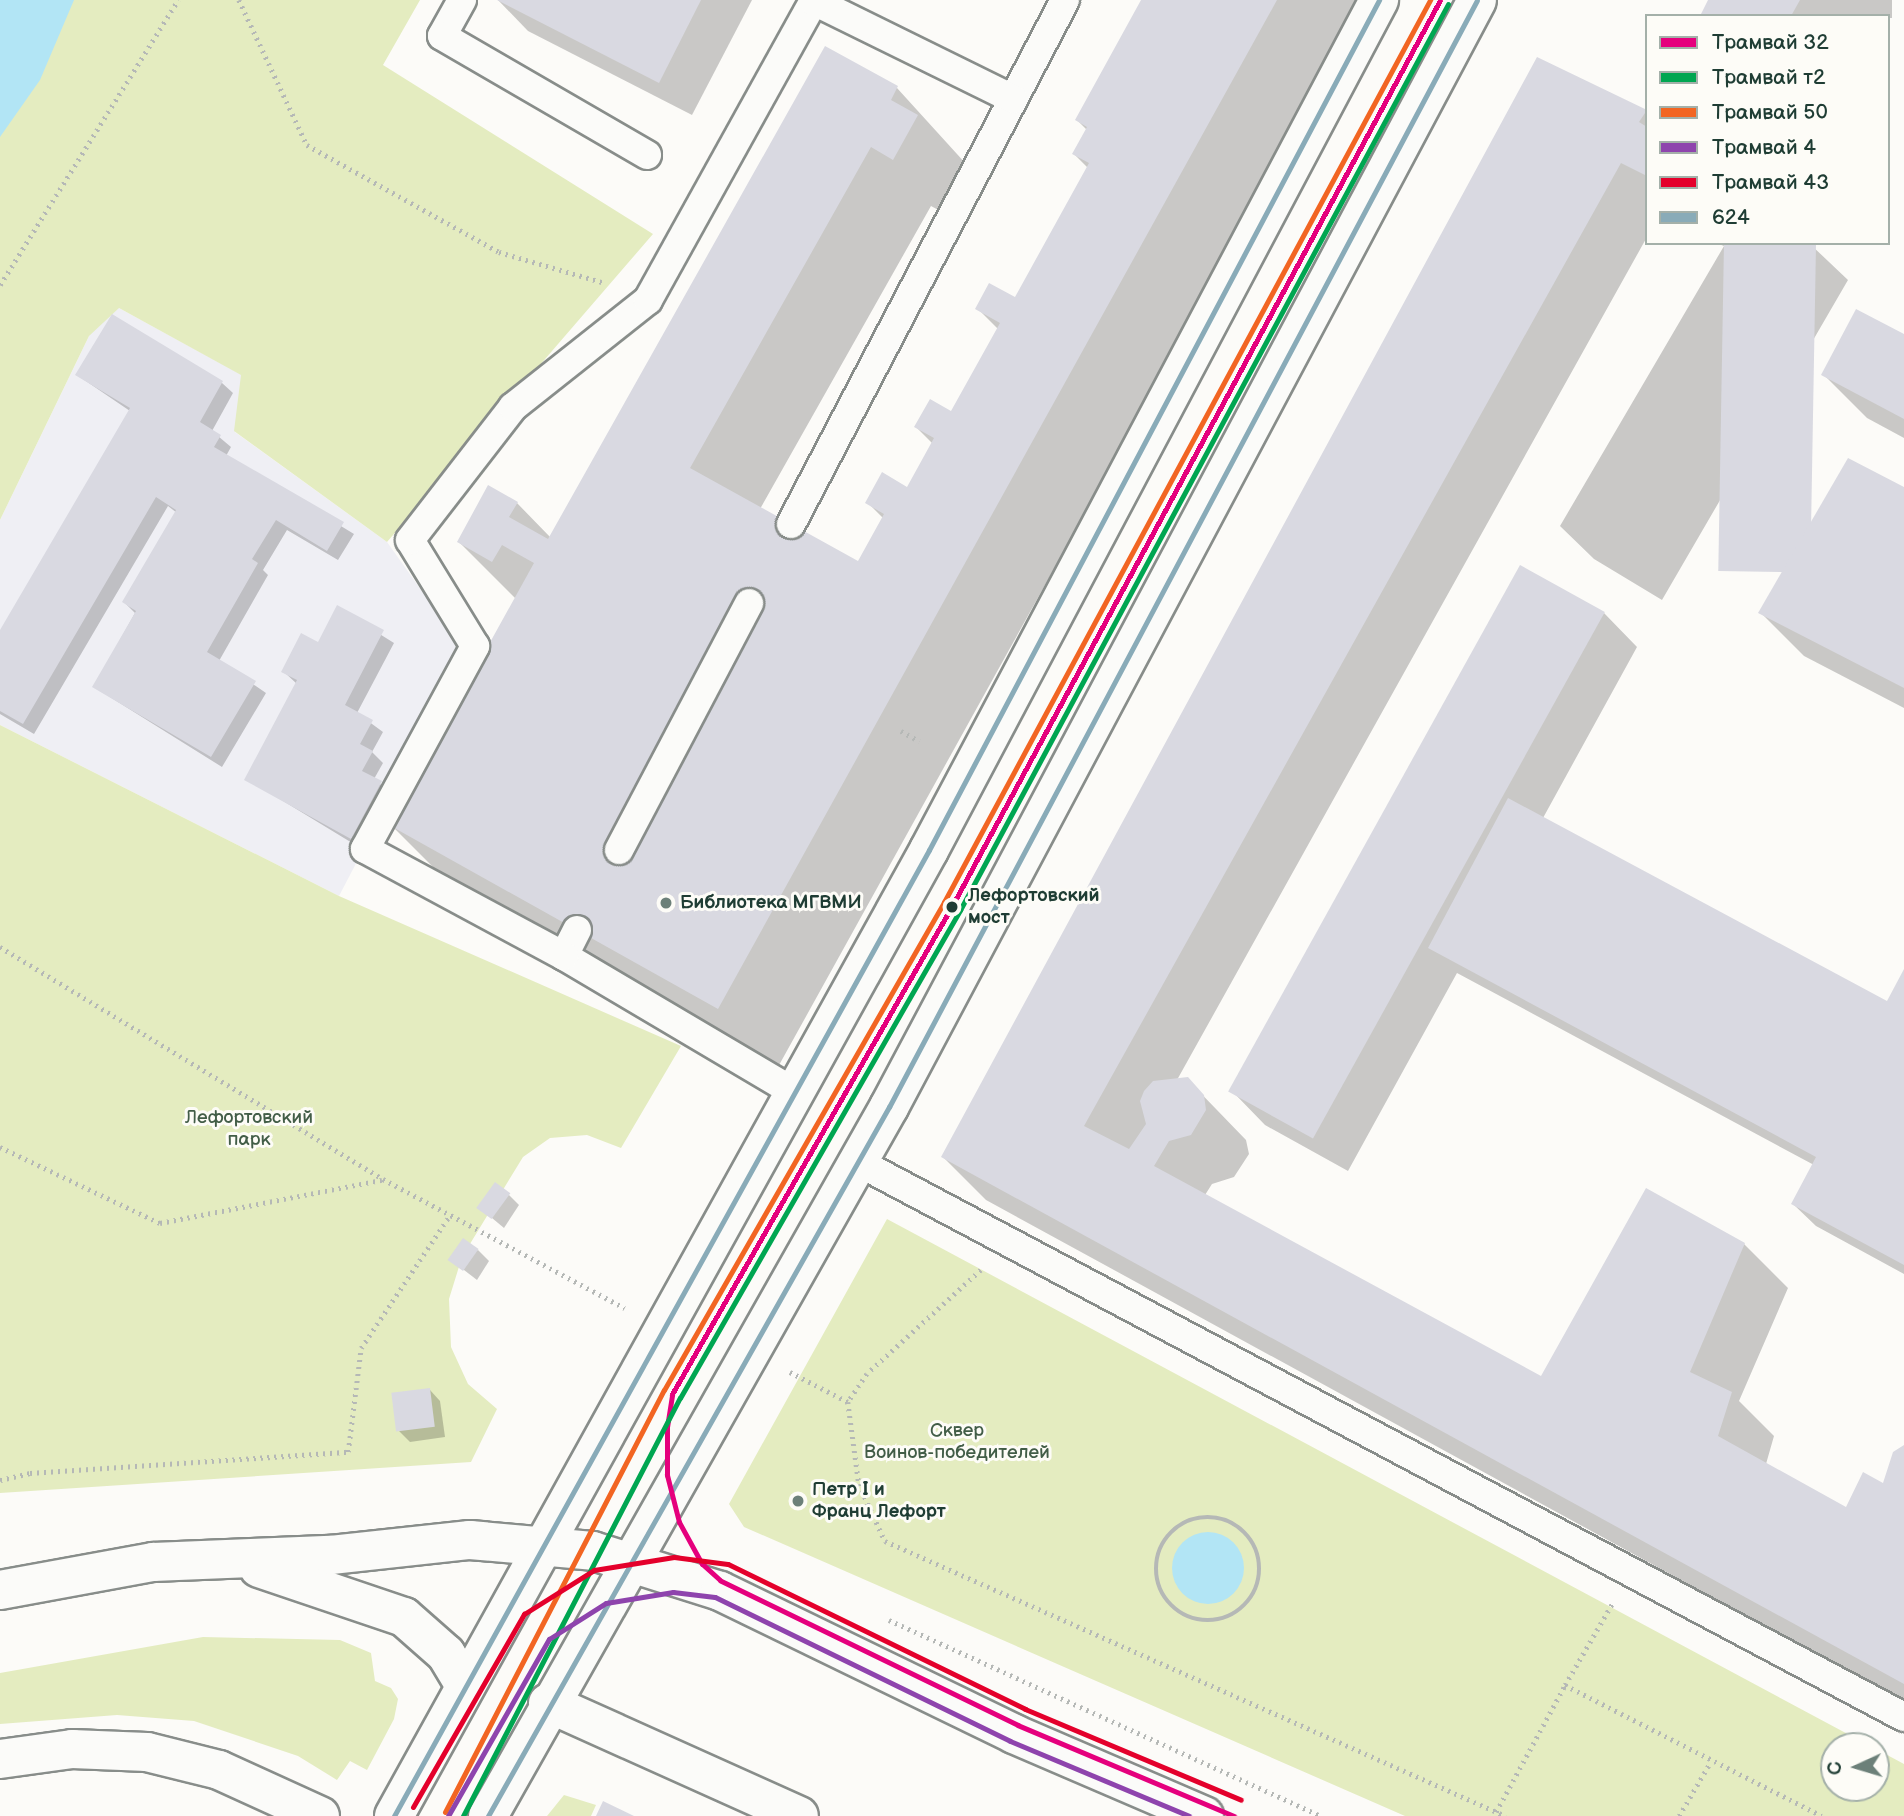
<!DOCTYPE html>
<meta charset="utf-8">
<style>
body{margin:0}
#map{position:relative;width:1904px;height:1816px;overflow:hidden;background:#fcfbf8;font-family:"Balsamiq Sans",sans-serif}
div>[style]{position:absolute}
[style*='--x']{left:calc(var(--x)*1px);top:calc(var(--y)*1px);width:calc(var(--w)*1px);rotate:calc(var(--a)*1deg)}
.built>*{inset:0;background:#efeff4}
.green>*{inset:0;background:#e4ecc0}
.water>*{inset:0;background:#b2e5f5}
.round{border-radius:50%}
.shadow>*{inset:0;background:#0003;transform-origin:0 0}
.building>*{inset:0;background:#d9d9e1;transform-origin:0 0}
.path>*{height:4.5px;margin-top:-2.25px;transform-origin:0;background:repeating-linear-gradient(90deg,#b5b8b6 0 2px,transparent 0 7px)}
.path>.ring{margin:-2.25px;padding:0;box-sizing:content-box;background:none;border:4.5px solid #b5b8b6;border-radius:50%}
.roads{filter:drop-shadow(2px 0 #888d8a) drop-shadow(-2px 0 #888d8a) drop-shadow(0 2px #888d8a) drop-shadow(0 -2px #888d8a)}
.lane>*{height:28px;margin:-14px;padding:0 14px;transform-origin:14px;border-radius:14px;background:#fbfbf9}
.secondary>*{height:38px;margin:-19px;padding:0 19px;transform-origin:19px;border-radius:19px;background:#fbfbf9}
.bus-1>*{height:5px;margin:-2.5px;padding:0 2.5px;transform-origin:2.5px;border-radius:2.5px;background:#89abb8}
.tram-1>*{height:5px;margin:-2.5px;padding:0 2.5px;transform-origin:2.5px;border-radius:2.5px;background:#e5007d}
.tram-2>*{height:5px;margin:-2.5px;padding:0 2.5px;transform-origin:2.5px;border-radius:2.5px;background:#00a651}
.tram-3>*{height:5px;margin:-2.5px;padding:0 2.5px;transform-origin:2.5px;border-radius:2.5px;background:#f26522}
.tram-4>*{height:5px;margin:-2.5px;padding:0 2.5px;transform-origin:2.5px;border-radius:2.5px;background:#8e44ad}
.tram-5>*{height:5px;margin:-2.5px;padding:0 2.5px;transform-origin:2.5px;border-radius:2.5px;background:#e4002b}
.dots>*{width:19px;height:19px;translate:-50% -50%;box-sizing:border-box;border:4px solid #fdfcf7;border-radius:50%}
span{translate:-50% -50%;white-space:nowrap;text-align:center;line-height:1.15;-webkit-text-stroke:6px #fdfcf7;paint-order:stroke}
.stop-label{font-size:19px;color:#1f3d34;font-weight:700}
.left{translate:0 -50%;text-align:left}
.poi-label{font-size:19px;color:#1f3d34;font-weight:700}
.park-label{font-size:19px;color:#425d47}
.legend{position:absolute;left:1645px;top:14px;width:245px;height:231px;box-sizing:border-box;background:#fdfcf7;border:2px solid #a4b0a9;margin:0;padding:9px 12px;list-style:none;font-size:21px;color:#1f3d34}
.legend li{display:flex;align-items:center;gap:14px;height:35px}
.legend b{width:35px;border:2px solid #a4b0a9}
.north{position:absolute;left:1820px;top:1732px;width:70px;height:70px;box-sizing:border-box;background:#fdfcf7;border:2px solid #a4b0a9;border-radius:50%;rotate:266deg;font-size:19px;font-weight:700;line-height:28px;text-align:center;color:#1f3d34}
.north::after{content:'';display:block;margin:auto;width:24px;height:32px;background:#6c8079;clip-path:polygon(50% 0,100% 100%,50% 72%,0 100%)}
</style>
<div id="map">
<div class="built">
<i style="clip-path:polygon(106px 301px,242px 375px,235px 432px,387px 542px,466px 653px,339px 896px,0 725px,0 520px)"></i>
</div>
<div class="green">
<i style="clip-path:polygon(0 0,420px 0,383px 65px,653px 234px,387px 542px,234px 431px,241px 375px,119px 308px,89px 336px,0 520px)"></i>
<i style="clip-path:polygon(0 725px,339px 896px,681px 1046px,621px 1148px,587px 1135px,550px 1138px,523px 1157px,462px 1257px,449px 1299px,451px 1347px,468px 1384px,497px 1409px,471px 1462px,0 1493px)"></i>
<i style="clip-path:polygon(887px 1219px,1870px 1746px,1834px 1746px,1834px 1788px,1876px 1788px,1876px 1749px,1904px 1764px,1904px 1816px,1405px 1816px,744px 1527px,729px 1504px)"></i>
<i style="clip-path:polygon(203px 1637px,340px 1640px,371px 1653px,375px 1681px,391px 1688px,398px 1699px,394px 1719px,367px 1770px,350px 1761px,337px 1780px,298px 1756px,194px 1721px,117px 1715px,0 1724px,0 1673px)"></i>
<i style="clip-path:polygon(564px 1795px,596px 1805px,591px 1816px,547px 1816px)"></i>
</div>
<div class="water">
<i style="clip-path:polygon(0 0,74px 0,40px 80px,0 137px)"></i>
<i class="round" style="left:1172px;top:1532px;width:72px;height:72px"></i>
</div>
<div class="shadow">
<i style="clip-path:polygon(498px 0,752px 0,692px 115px,528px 31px)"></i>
<i style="clip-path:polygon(1143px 0,1369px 0,778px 1067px,451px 885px,391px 825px,516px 599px,459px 542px,517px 503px,551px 538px,825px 48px,897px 88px,977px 176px,953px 218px,931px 206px,760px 509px,859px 564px,884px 519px,867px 502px,908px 489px,933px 444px,916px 427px,952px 413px,998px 329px,977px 308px,1016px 299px,1088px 168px,1074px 154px,1087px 130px,1077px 120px)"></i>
<i style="left:1710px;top:0;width:182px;height:18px"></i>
<i style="clip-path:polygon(1537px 60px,1647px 112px,1647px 237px,1177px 1080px,1187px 1079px,1246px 1140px,1249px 1154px,1234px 1177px,1212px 1184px,1205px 1195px,1542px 1378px,1744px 1244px,1788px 1288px,1739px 1401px,1774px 1436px,1766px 1464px,1847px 1510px,1884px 1486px,1904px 1447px,1904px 1702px,986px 1200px,943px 1157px)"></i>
<i style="clip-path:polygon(1716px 243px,1809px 243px,1848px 280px,1662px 600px,1594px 559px,1560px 526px,1724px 246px)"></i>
<i style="clip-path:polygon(1904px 336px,1904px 438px,1867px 418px,1823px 374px)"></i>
<i style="clip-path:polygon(77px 375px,222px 383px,233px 393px,212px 431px,231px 447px,226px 456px,354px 534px,338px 560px,287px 530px,263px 570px,268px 575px,219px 661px,266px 693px,222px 767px,94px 687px,135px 613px,124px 602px,177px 513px,168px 506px,34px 734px,0 714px,0 633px,130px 411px)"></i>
<i style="clip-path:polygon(1904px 489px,1904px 708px,1804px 656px,1761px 613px)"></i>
<i style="clip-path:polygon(338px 608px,394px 643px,357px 713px,383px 732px,372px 752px,383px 763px,374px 779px,392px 794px,362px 849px,247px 779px,297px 684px,283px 671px,318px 644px)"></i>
<i style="clip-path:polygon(1604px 613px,1637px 647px,1543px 818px,1888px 1004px,1904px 973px,1904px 1274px,1816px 1226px,1793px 1204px,1814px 1165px,1457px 973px,1348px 1171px,1265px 1125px,1232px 1091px)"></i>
<i style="clip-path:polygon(508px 1194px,519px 1205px,504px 1228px,480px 1208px)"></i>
<i style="clip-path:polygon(478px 1250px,489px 1261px,477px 1280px,451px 1260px)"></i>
<i style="clip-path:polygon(430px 1390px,440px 1401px,445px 1437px,410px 1442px,399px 1431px)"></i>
</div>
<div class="building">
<i style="clip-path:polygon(497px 0,701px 0,659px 83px)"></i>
<i style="clip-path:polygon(1141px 0,1277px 0,718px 1009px,389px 825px,534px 563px,502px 545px,492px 562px,457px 542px,488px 485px,518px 502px,509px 517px,548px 539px,825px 46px,898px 86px,891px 100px,918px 115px,893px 160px,871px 147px,690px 468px,858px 561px,884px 514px,865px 503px,882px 472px,907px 487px,934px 438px,914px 427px,930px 399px,951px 411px,1000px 323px,975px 309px,989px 283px,1015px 297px,1089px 163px,1072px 154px,1087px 127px,1075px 120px)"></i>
<i style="clip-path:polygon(1708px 0,1800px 0,1791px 16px,1700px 16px)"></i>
<i style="clip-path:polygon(1537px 57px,1647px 110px,1639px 122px,1647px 127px,1647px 176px,1621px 163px,1084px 1126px,1129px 1149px,1146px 1124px,1140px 1101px,1144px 1091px,1153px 1081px,1188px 1077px,1204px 1095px,1206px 1110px,1191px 1135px,1169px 1141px,1154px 1166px,1541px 1376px,1646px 1188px,1745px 1243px,1690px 1372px,1732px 1392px,1718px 1436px,1846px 1507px,1863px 1472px,1883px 1483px,1893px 1452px,1904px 1445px,1904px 1684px,941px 1157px)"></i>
<i style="left:1724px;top:243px;width:92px;height:328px;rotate:1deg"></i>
<i style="clip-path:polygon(1856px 309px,1904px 334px,1904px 419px,1821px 375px)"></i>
<i style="clip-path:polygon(112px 314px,223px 381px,200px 422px,221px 435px,214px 447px,344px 522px,327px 551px,276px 520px,252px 559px,258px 563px,207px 652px,256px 681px,211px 757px,92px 687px,136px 611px,122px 602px,176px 510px,156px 497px,23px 724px,0 711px,0 630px,130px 408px,75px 375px)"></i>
<i style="clip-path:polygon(1848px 458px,1904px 487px,1904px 688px,1758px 613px)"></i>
<i style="left:1520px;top:565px;width:97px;height:602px;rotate:29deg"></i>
<i style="clip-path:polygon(337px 605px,384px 630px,345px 705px,373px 720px,360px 744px,373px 751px,362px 771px,382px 781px,351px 839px,244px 780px,297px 680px,281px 672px,301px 633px,318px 642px)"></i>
<i style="clip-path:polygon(1508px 798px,1887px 1001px,1904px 969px,1904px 1265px,1791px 1204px,1816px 1157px,1428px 948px)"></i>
<i style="left:495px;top:1182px;width:19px;height:32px;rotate:36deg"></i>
<i style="left:463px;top:1238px;width:19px;height:27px;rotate:35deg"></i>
<i style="left:430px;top:1388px;width:39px;height:39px;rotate:83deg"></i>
<i style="clip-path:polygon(603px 1801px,634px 1816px,596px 1816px)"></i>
</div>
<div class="path">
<i style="--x:239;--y:0;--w:160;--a:64.9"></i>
<i style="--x:307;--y:145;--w:220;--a:29.1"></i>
<i style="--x:499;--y:252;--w:110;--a:16.3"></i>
<i style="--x:0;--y:285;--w:336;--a:-58"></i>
<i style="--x:901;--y:731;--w:21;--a:29"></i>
<i style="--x:0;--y:947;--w:448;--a:31.2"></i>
<i style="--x:383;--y:1179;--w:274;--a:28.1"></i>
<i style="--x:0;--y:1147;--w:177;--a:25.4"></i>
<i style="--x:160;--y:1223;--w:226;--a:-11"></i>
<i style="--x:981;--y:1270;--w:154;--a:137.6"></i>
<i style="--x:867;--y:1374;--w:34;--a:124"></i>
<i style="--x:848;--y:1402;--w:83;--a:82.4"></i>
<i style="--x:859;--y:1484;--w:63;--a:65.5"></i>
<i style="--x:885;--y:1541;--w:679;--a:23.89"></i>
<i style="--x:790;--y:1372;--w:65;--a:27.3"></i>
<i style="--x:0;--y:1480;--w:31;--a:-13"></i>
<i style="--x:30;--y:1473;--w:319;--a:-3.8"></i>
<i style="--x:348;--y:1452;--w:105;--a:-82.9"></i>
<i style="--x:361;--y:1348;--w:160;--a:-56.2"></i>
<i class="ring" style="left:1156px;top:1517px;width:99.5px;height:99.5px"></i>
<i style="--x:889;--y:1620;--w:475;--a:24.4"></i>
<i style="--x:1565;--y:1685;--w:94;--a:-59.9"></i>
<i style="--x:1496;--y:1812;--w:145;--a:-61.5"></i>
<i style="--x:1565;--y:1685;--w:288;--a:27"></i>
<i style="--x:1679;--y:1816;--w:61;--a:-59.7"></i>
</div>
<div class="roads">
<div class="lane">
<i style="--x:462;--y:0;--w:41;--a:119.1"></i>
<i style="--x:442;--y:36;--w:237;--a:30.1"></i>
<i style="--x:791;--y:524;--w:591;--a:-62.39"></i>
<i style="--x:619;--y:850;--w:279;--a:-62.2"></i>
<i style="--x:577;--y:930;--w:29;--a:117"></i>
<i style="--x:564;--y:956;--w:267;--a:30.6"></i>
<i style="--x:564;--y:956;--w:226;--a:-151.7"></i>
<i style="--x:365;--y:849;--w:231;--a:-61.5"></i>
<i style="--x:475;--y:646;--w:124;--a:-121.5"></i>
<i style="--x:410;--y:540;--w:168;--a:-52.2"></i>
<i style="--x:513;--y:407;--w:172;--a:-38.4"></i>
<i style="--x:648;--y:300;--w:342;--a:-61"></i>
<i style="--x:814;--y:1;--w:222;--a:26.2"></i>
<i style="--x:858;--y:1162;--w:1184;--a:27.95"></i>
</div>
<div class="secondary">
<i style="--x:259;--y:1568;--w:153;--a:18.7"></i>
<i style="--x:404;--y:1617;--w:56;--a:41.4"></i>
<i style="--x:446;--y:1654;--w:37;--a:59"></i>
<i style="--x:0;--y:1590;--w:156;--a:-10.4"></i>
<i style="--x:153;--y:1562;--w:178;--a:-2.3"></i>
<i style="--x:331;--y:1555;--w:140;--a:-6.2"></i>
<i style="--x:470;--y:1540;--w:123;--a:5.1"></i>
<i style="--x:593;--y:1551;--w:133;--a:17.5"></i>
<i style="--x:720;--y:1591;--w:327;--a:25.9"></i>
<i style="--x:1014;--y:1734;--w:207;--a:23.3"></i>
<i style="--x:548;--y:1703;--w:275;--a:24.2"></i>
<i style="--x:0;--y:1759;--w:73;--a:-7.9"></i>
<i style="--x:72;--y:1749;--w:75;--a:2.3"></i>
<i style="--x:147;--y:1752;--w:74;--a:14"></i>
<i style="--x:219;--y:1770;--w:111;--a:24.5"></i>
<i style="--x:394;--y:1816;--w:1104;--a:-61.02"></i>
<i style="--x:929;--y:850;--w:962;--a:-62.1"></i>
<i style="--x:488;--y:1816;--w:815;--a:-60.51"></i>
<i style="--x:889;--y:1107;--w:1253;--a:-62.02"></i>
</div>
</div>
<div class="bus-1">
<i style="--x:394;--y:1816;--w:1104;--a:-61.02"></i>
<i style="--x:929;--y:850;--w:962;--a:-62.1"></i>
<i style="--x:488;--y:1816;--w:815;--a:-60.51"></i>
<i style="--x:889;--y:1107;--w:1253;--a:-62.02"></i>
</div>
<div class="tram-1">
<i style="--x:1234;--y:1816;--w:234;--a:-157.2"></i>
<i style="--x:1018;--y:1725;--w:331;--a:-154.1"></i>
<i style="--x:720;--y:1580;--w:24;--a:-138"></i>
<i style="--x:702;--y:1564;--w:48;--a:-118.7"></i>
<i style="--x:679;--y:1522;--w:49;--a:-104.3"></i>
<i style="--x:667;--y:1475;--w:48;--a:-90"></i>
<i style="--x:667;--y:1427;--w:33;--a:-81"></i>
<i style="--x:672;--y:1394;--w:563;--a:-60.15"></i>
<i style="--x:952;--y:906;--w:1029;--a:-61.69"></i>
</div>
<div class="tram-2">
<i style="--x:463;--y:1816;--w:471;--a:-62.6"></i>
<i style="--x:680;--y:1398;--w:563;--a:-60.15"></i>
<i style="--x:960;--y:910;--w:1029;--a:-61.69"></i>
</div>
<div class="tram-3">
<i style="--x:445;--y:1812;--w:475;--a:-62.6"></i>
<i style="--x:664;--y:1390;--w:563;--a:-60.15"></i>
<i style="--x:944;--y:902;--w:1025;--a:-61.68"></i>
</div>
<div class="tram-4">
<i style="--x:448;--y:1816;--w:204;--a:-60.3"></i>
<i style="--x:549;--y:1639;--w:67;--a:-32.3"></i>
<i style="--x:606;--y:1603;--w:68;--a:-9.3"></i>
<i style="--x:673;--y:1592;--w:42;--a:6.8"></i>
<i style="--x:715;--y:1597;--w:328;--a:26"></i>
<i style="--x:1010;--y:1741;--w:194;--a:22.7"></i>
</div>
<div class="tram-5">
<i style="--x:413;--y:1807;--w:223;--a:-60.1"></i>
<i style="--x:524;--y:1614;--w:83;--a:-32.2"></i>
<i style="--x:594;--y:1570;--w:81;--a:-9.2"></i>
<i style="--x:674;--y:1557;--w:54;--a:7.4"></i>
<i style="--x:728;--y:1564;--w:331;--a:26"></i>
<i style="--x:1025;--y:1709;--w:234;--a:22.8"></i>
</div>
<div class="dots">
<i style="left:666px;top:903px;background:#6c8079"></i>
<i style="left:952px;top:907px;background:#1f3d34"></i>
<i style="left:798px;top:1501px;background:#6c8079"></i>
</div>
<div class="stop-label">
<span class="left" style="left:968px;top:907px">Лефортовский<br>мост</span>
</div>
<div class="poi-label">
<span class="left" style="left:680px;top:903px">Библиотека МГВМИ</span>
<span class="left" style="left:812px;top:1501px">Петр I и<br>Франц Лефорт</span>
</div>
<div class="park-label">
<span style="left:249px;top:1129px">Лефортовский<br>парк</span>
<span style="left:957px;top:1442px">Сквер<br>Воинов-победителей</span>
</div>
<ul class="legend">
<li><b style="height:9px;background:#e5007d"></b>Трамвай 32</li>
<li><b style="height:9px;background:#00a651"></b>Трамвай т2</li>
<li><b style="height:9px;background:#f26522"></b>Трамвай 50</li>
<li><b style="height:9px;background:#8e44ad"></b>Трамвай 4</li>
<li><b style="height:9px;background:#e4002b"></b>Трамвай 43</li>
<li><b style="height:9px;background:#89abb8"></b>624</li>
</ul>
<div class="north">С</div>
</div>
